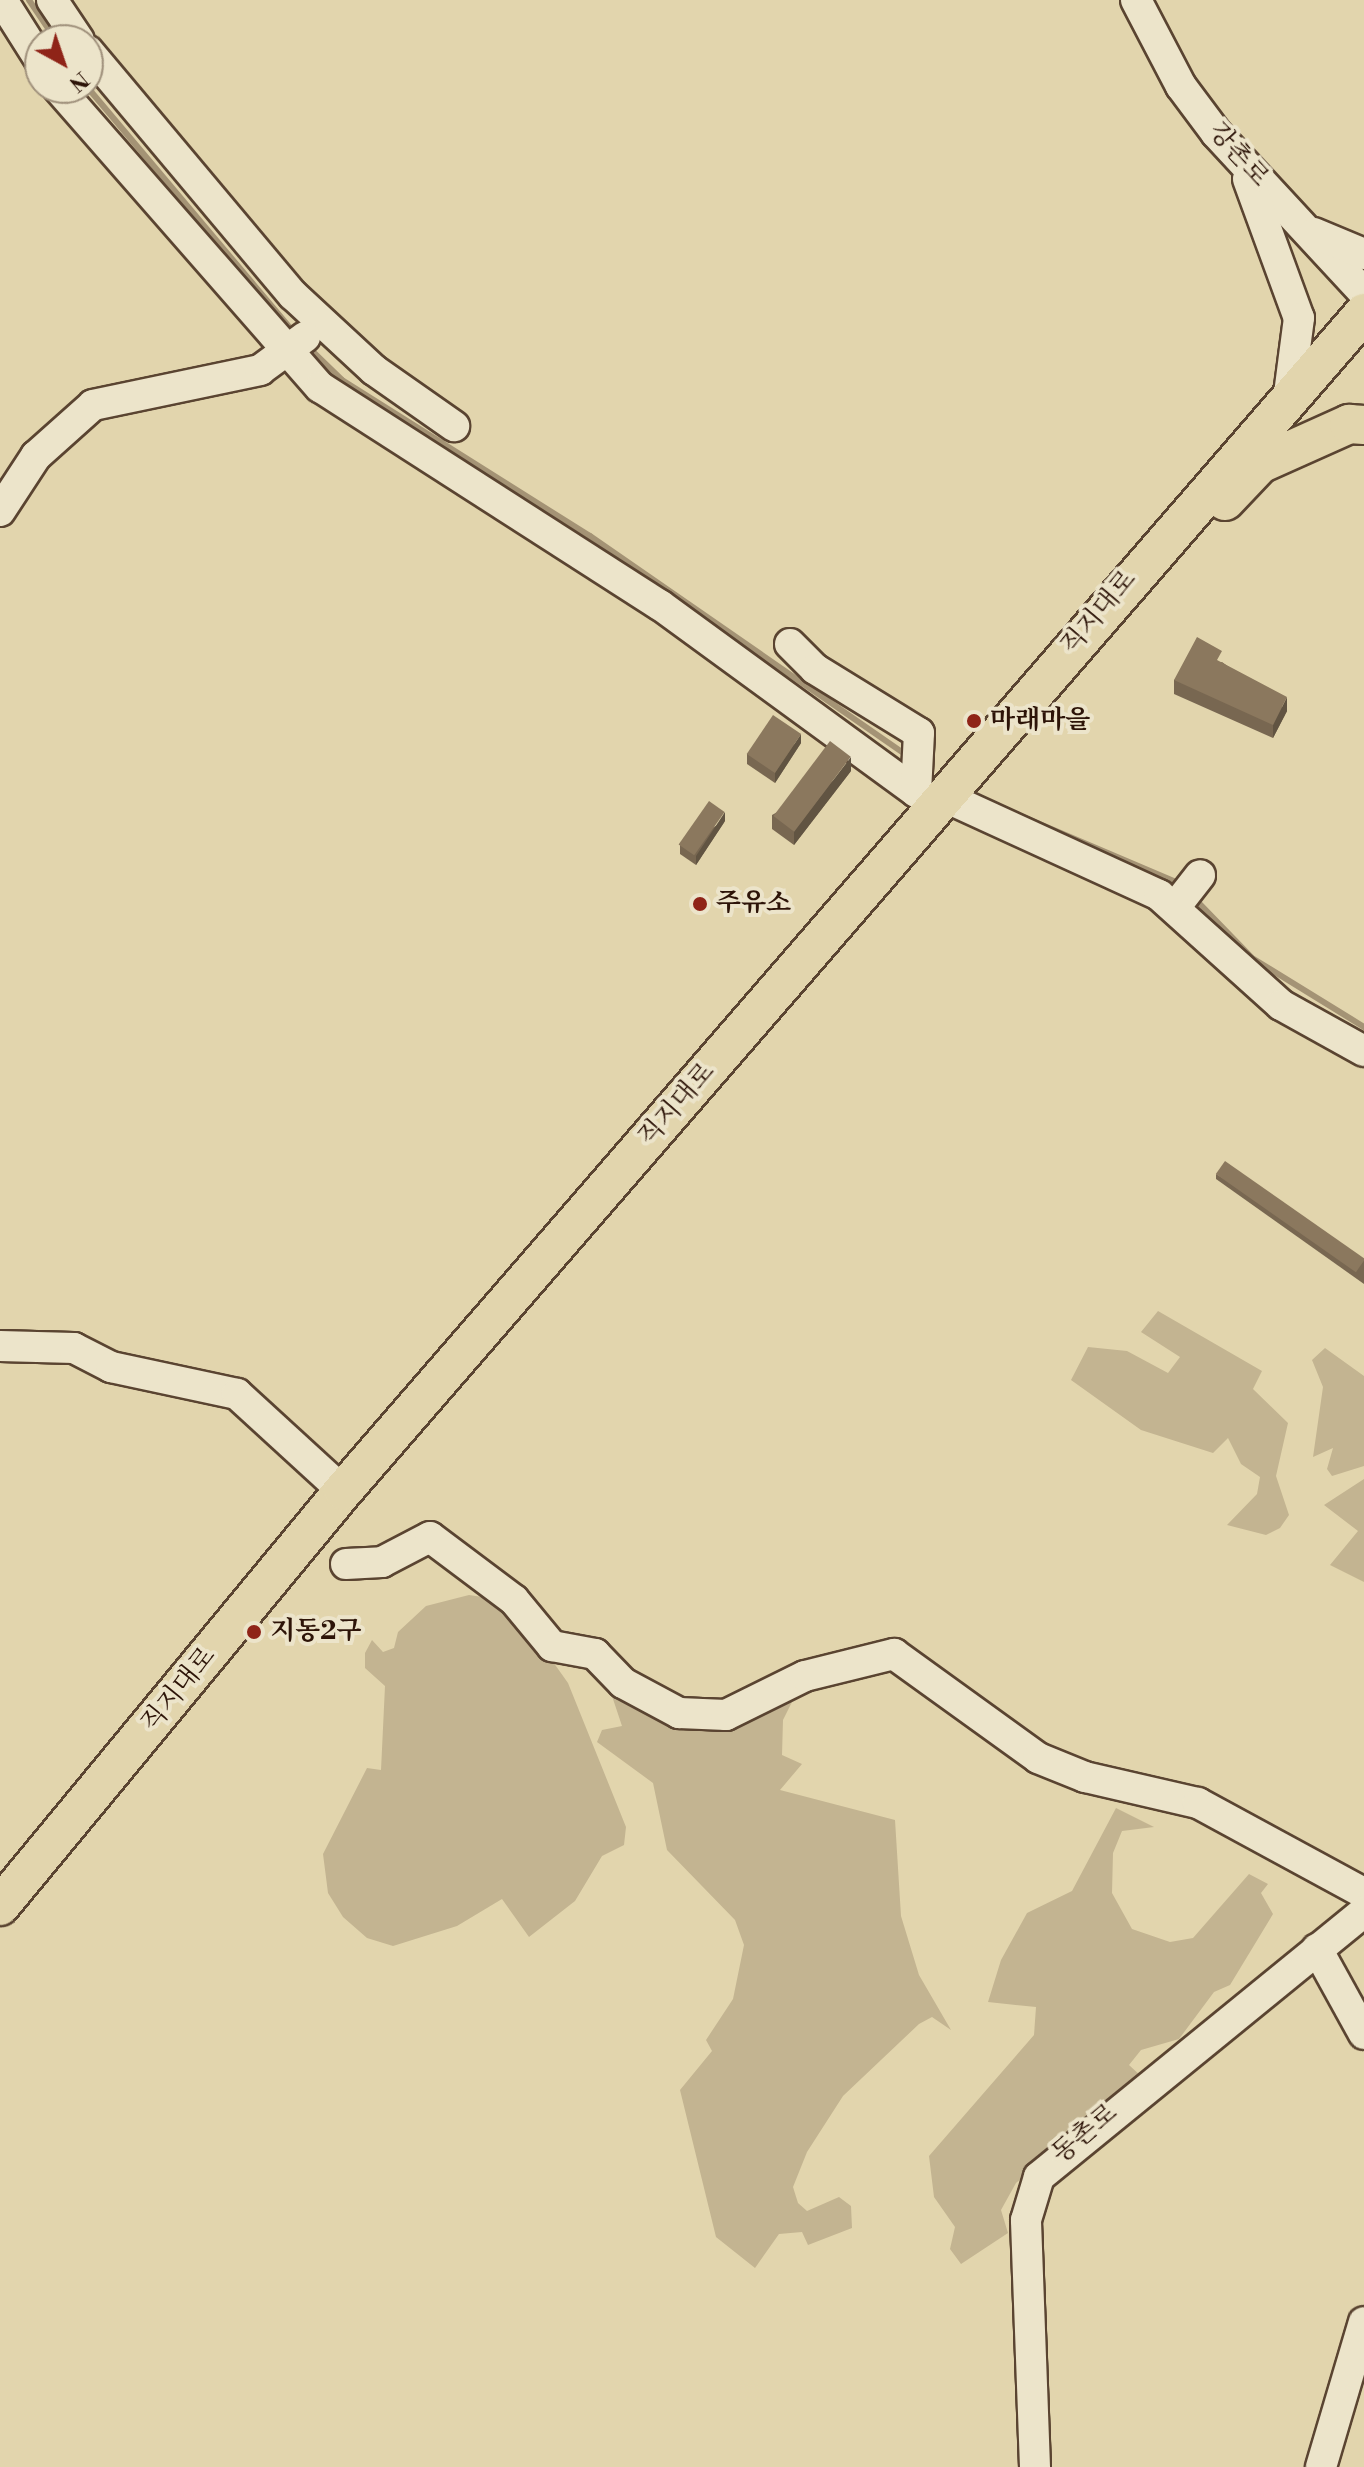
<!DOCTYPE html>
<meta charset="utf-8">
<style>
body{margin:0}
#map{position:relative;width:1364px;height:2467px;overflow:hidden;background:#e2d5ad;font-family:"Libre Bodoni","Noto Serif KR",serif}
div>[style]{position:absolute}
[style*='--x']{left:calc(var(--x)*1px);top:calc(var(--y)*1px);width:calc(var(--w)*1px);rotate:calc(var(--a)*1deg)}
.green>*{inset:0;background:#c3b491}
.stream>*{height:6px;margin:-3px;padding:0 3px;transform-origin:3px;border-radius:3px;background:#a49375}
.roads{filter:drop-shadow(2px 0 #5a4431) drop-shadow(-2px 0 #5a4431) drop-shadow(0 2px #5a4431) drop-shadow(0 -2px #5a4431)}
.minor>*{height:30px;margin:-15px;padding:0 15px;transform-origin:15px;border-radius:15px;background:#ece4ca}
.major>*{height:38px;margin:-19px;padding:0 19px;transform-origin:19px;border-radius:19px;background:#e2d5ad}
.wall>*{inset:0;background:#786751}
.shaded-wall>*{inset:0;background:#615442}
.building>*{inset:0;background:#8b785e;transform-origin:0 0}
.dots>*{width:22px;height:22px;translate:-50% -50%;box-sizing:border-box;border:4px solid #ece4ca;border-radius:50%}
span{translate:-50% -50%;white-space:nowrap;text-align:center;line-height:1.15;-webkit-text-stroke:8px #ece4ca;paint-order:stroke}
.street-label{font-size:26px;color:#2d1408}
.poi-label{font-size:26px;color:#2d1408;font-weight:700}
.left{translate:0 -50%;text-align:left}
.north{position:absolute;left:24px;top:24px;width:80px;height:80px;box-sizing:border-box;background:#ece4ca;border:2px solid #a0917c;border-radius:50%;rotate:140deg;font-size:22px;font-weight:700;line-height:32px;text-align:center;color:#2d1408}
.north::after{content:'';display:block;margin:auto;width:28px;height:36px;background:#8f2418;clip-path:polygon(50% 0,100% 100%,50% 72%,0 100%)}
</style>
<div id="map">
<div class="green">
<i style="clip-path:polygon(1158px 1311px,1262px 1371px,1253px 1389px,1288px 1423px,1276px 1476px,1289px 1515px,1280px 1528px,1266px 1535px,1227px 1525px,1257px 1494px,1260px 1477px,1241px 1464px,1228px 1438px,1213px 1453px,1141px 1430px,1071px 1380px,1088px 1347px,1127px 1351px,1168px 1373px,1180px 1357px,1141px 1332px)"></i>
<i style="clip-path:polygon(1325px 1348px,1364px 1376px,1364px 1466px,1332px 1476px,1327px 1469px,1333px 1448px,1313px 1457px,1323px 1387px,1312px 1360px)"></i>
<i style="clip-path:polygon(1364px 1479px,1364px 1582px,1330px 1565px,1358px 1531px,1324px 1505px)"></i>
<i style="clip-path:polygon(469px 1595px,489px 1598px,524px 1621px,568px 1683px,626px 1827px,624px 1845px,602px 1856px,575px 1901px,529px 1937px,502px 1899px,457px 1926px,393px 1946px,367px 1938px,343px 1917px,328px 1893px,323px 1854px,367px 1768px,381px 1770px,385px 1686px,365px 1668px,365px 1653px,372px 1640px,383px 1652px,394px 1648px,398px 1632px,426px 1606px)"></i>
<i style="clip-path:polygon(603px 1669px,646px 1707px,795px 1696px,783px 1720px,782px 1755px,802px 1764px,780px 1790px,895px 1820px,901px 1916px,919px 1975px,951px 2030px,932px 2017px,919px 2024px,843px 2096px,807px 2152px,793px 2187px,798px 2203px,807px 2211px,839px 2197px,851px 2206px,852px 2228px,808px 2245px,802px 2232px,779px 2234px,755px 2268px,716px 2237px,680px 2090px,712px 2051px,706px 2040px,733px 1999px,744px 1945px,735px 1920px,667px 1850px,653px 1783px,597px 1742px,602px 1730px,622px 1726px)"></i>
<i style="clip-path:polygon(1116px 1808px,1154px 1827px,1122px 1831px,1113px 1853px,1112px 1893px,1132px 1929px,1170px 1942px,1193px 1938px,1249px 1874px,1268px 1884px,1261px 1893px,1273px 1914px,1230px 1985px,1214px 1992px,1179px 2039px,1141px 2050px,1129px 2065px,1142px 2077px,1138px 2083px,1016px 2183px,1001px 2210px,1008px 2233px,961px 2264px,950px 2249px,955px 2227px,934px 2197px,929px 2156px,1034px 2035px,1036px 2007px,988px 2002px,1001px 1960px,1027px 1913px,1072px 1891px)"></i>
</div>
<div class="stream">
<i style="--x:29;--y:0;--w:48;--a:56"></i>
<i style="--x:88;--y:88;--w:320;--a:49.9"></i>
<i style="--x:308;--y:347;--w:47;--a:44.1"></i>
<i style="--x:342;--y:380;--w:293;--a:32.2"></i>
<i style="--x:590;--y:536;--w:388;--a:34.7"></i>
<i style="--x:1023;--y:817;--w:172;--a:23"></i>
<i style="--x:1194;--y:898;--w:83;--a:46"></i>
<i style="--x:1252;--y:958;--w:132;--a:31.6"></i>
</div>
<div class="roads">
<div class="minor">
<i style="--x:2;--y:0;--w:71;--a:57.7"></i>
<i style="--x:52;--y:0;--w:48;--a:56"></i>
<i style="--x:1136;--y:0;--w:97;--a:62.4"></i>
<i style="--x:1181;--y:86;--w:59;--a:53.3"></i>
<i style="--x:1216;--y:133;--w:218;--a:47.2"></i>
<i style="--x:88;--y:51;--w:319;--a:50"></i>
<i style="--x:293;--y:295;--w:110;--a:42.8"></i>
<i style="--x:374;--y:370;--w:98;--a:35"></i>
<i style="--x:58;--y:88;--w:398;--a:48.8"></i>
<i style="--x:320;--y:387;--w:404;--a:32.7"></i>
<i style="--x:660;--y:605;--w:317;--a:36.1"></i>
<i style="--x:1248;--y:179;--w:148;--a:69.9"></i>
<i style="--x:1299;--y:318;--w:77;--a:97.5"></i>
<i style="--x:1314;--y:233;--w:54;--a:22.8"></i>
<i style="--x:0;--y:511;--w:66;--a:-56.8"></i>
<i style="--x:36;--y:456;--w:76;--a:-41.8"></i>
<i style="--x:93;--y:405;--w:171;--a:-11.8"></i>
<i style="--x:260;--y:370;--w:56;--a:-36.3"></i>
<i style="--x:790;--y:644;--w:35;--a:45"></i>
<i style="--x:815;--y:669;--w:122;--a:31.6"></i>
<i style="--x:919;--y:733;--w:59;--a:92.9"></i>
<i style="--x:943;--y:796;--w:238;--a:24.6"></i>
<i style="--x:1159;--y:895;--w:164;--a:42"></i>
<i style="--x:1281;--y:1005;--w:95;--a:29"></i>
<i style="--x:1176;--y:906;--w:39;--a:-52"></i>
<i style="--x:0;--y:1346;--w:74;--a:1.5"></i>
<i style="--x:74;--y:1348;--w:42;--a:27.2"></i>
<i style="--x:111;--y:1367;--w:129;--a:12.1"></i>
<i style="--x:237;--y:1394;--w:144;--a:42.5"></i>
<i style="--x:346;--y:1564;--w:36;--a:-3"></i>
<i style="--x:382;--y:1562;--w:54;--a:-27.5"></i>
<i style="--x:430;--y:1537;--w:105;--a:36.9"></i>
<i style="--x:514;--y:1600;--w:60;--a:50.4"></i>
<i style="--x:552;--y:1646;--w:44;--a:10.5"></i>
<i style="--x:595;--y:1654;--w:40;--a:46"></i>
<i style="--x:623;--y:1683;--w:64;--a:28.2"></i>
<i style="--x:679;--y:1713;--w:47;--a:2.4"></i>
<i style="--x:726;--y:1715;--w:88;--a:-26.3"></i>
<i style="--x:805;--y:1676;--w:92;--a:-13.9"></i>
<i style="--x:894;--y:1654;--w:178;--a:35.8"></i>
<i style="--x:1038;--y:1758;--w:51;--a:22"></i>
<i style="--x:1085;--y:1777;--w:116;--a:13"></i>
<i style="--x:1198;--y:1803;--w:189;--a:28.5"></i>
<i style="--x:1317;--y:1949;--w:97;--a:61.1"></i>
<i style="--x:1035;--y:2467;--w:247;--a:-92.1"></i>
<i style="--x:1026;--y:2220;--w:45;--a:-73.2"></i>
<i style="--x:1039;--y:2177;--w:419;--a:-39.2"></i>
<i style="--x:1321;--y:2467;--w:151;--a:-73.5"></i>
</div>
<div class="major">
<i style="--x:1225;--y:501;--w:51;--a:-46.6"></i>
<i style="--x:1260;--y:464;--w:98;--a:-24.2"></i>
<i style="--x:1349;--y:424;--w:15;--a:4"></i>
<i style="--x:0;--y:1906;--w:538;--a:-50.43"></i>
<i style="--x:343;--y:1491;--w:1559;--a:-49.08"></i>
</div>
</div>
<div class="wall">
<i style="clip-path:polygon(1222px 662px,1287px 711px,1273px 738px,1174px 694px,1174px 680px)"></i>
<i style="clip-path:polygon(801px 743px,775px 783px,747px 764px,747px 754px)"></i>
<i style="clip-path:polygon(851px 771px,794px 845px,772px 829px,772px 815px)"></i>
<i style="clip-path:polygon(725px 821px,696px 865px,680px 854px,680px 845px)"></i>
<i style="clip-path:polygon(1216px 1174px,1364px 1260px,1364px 1284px,1216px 1179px)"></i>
</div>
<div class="shaded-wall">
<i style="clip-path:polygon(1287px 697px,1287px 711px,1273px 738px,1273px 725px)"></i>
<i style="clip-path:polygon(801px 734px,801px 743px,775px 783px,775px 773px)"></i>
<i style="clip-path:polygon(851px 757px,851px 771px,794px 845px,794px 831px)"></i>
<i style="clip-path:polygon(725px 812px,725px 821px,696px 865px,696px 856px)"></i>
</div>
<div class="building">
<i style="clip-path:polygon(1197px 637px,1222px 651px,1217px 660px,1287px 697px,1273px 725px,1174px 680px)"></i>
<i style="left:773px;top:715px;width:34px;height:47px;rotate:34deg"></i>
<i style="left:830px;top:741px;width:26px;height:94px;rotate:37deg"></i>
<i style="left:709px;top:801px;width:19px;height:53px;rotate:35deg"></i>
<i style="left:1225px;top:1161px;width:171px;height:16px;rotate:35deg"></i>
</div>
<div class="dots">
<i style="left:974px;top:721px;background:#8f2418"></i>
<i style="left:700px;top:904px;background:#8f2418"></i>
<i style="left:254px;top:1632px;background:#8f2418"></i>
</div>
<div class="street-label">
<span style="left:1238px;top:155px;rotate:48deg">강촌로</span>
<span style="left:1099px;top:613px;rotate:-50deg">직지대로</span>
<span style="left:677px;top:1105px;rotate:-49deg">직지대로</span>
<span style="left:179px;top:1690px;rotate:-51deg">직지대로</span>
<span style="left:1085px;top:2134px;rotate:-40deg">동촌로</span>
</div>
<div class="poi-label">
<span class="left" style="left:990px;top:721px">마래마을</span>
<span class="left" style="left:716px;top:904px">주유소</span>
<span class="left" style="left:270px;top:1632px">지동2구</span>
</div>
<div class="north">N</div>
</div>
